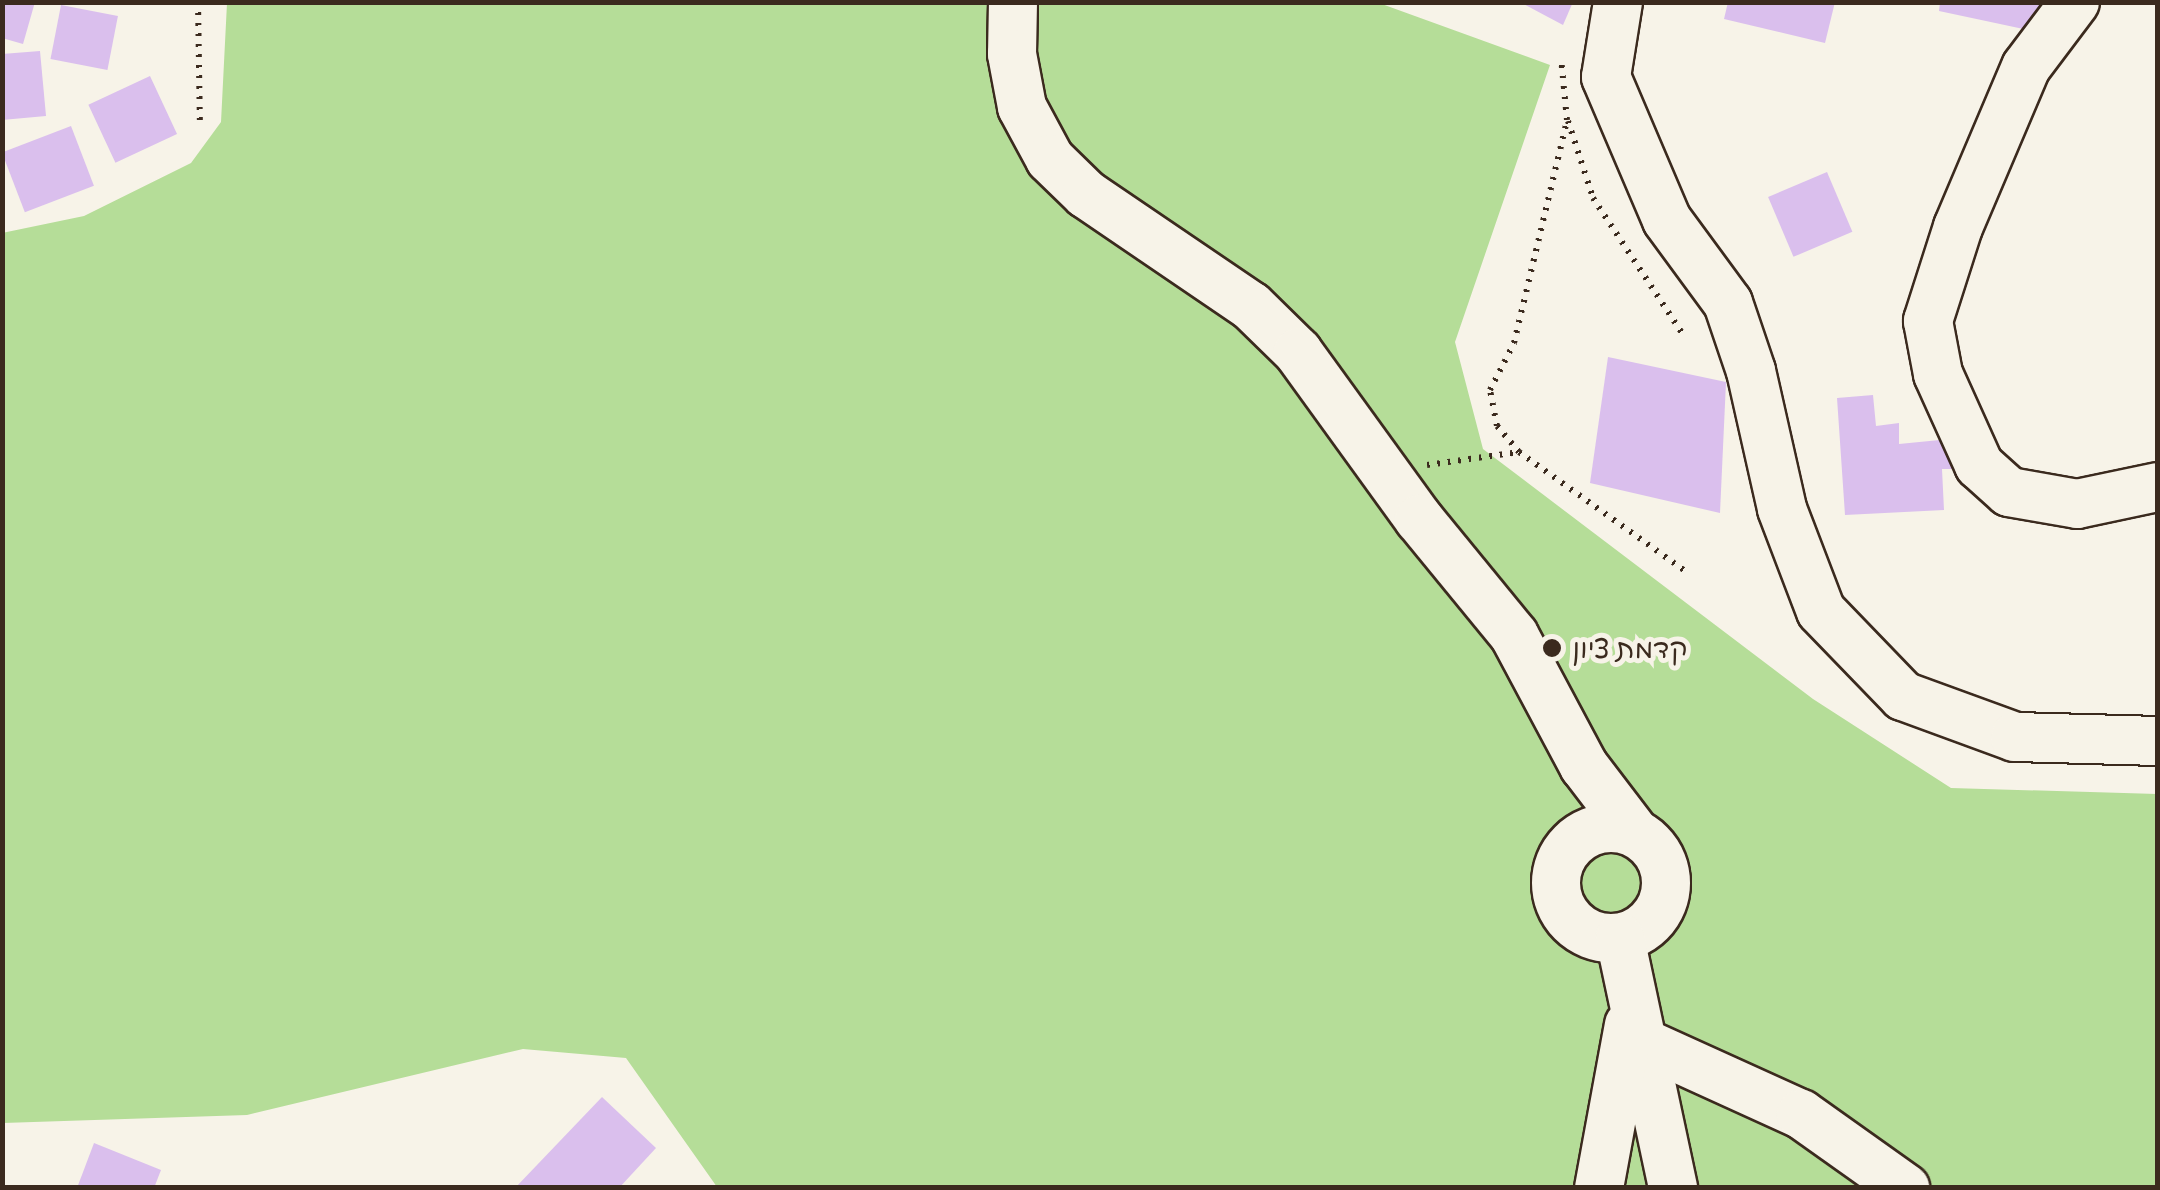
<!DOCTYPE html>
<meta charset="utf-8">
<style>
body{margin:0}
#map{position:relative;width:2160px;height:1190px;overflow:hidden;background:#f7f3e8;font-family:"Patrick Hand","Playpen Sans Hebrew",sans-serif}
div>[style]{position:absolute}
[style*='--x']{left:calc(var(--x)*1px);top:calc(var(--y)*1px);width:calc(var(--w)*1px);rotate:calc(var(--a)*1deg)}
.green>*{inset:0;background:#b5dd98}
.building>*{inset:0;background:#dabfed;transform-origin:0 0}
.path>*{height:6px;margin-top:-3px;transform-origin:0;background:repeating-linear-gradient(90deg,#3b2a1e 0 2.5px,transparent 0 10.5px)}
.roads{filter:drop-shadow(2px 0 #3b2a1e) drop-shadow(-2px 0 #3b2a1e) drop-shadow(0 2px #3b2a1e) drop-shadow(0 -2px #3b2a1e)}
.minor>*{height:48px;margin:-24px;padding:0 24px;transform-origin:24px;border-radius:24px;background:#f7f3e8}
.minor>.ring{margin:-24px;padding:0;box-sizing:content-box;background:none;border:48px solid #f7f3e8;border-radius:50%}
.dots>*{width:28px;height:28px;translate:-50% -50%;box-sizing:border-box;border:5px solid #f7f3e8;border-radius:50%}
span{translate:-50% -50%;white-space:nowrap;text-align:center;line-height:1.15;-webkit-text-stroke:10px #f7f3e8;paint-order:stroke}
.poi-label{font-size:28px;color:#3b2a1e}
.left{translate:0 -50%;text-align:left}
.frame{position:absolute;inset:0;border:5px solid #3b2a1e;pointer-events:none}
</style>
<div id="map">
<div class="green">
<i style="clip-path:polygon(227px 3px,1379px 3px,1550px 65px,1455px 342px,1483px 449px,1813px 699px,1951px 788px,2157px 794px,2157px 1187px,717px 1187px,626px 1058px,523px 1049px,247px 1115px,3px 1123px,2px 233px,84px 216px,191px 163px,221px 122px)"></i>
</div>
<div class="building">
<i style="clip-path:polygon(2px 2px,35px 2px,23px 44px,2px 38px)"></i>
<i style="clip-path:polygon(1520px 2px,1573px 2px,1563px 25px)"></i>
<i style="clip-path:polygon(1728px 2px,1835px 2px,1825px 43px,1724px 19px)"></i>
<i style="clip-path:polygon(1940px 2px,2068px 2px,2042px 33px,1939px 11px)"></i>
<i style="left:61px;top:5px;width:58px;height:55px;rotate:11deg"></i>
<i style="clip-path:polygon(40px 51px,46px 116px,2px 120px,2px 54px)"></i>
<i style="left:150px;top:76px;width:64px;height:68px;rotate:65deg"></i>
<i style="left:71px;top:126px;width:64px;height:74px;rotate:69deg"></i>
<i style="left:1827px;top:172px;width:65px;height:64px;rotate:67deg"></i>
<i style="clip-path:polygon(1608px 357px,1726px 382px,1720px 513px,1590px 483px)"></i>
<i style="clip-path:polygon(1873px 395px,1876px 426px,1899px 423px,1899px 444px,1950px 439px,1952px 469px,1942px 469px,1944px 510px,1845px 515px,1837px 398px)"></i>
<i style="clip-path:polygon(602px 1097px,656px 1148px,619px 1188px,515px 1188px)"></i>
<i style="clip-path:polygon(94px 1143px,161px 1170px,154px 1188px,77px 1188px)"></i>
</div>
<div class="path">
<i style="--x:198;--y:2;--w:126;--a:89.1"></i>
<i style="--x:1568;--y:121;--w:81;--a:72"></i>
<i style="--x:1593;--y:198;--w:162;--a:56.6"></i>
<i style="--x:1519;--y:452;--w:208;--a:35.6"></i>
<i style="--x:1427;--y:465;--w:93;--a:-8"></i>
<i style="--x:1519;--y:452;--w:34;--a:-130"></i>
<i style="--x:1497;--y:426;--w:37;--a:-101"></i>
<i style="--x:1490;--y:390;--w:53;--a:-62.9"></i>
<i style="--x:1514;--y:343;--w:229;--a:-76.6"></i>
<i style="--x:1567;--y:120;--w:62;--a:-95.5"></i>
</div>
<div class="roads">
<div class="minor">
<i style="--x:1013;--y:2;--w:52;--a:91.1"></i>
<i style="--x:1012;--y:54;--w:54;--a:79.3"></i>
<i style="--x:1022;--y:107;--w:59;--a:61.7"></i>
<i style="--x:1050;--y:159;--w:50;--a:44.2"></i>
<i style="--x:1086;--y:194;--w:199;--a:34.2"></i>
<i style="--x:1251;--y:306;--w:66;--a:44.4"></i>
<i style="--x:1298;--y:352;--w:206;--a:54.1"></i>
<i style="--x:1419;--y:519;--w:150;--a:50.7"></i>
<i style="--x:1514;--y:635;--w:149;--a:61.9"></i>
<i style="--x:1584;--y:766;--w:84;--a:52.7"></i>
<i style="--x:1618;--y:2;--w:76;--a:99.1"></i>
<i style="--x:1606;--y:77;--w:155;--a:66.9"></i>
<i style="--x:1667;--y:220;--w:103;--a:53.7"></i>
<i style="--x:1728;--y:303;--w:72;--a:71.3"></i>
<i style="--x:1751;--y:371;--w:141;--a:77.3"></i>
<i style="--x:1782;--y:509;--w:109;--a:69.1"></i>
<i style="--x:1821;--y:611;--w:118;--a:46"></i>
<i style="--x:1903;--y:696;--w:119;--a:20.1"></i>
<i style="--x:2015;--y:737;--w:143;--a:1.6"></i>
<i style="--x:2075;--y:2;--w:81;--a:127"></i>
<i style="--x:2026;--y:67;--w:174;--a:113"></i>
<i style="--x:1958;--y:227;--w:99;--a:107.7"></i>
<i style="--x:1928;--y:321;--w:54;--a:79.3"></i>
<i style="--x:1938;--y:374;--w:100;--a:65.7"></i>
<i style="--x:1979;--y:465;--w:40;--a:42"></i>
<i style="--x:2009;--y:492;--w:69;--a:10"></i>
<i style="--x:2077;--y:504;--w:83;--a:-11.9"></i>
<i class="ring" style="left:1556px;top:828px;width:62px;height:62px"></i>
<i style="--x:1620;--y:938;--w:256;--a:78"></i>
<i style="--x:1642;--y:1042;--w:175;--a:24.4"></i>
<i style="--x:1801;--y:1114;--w:128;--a:35.4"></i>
<i style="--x:1599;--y:1188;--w:166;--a:-79.6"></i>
</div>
</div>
<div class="dots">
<i style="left:1552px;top:648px;background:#3b2a1e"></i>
</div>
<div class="poi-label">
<span class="left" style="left:1572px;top:648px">קדמת ציון</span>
</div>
<div class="frame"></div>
</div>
